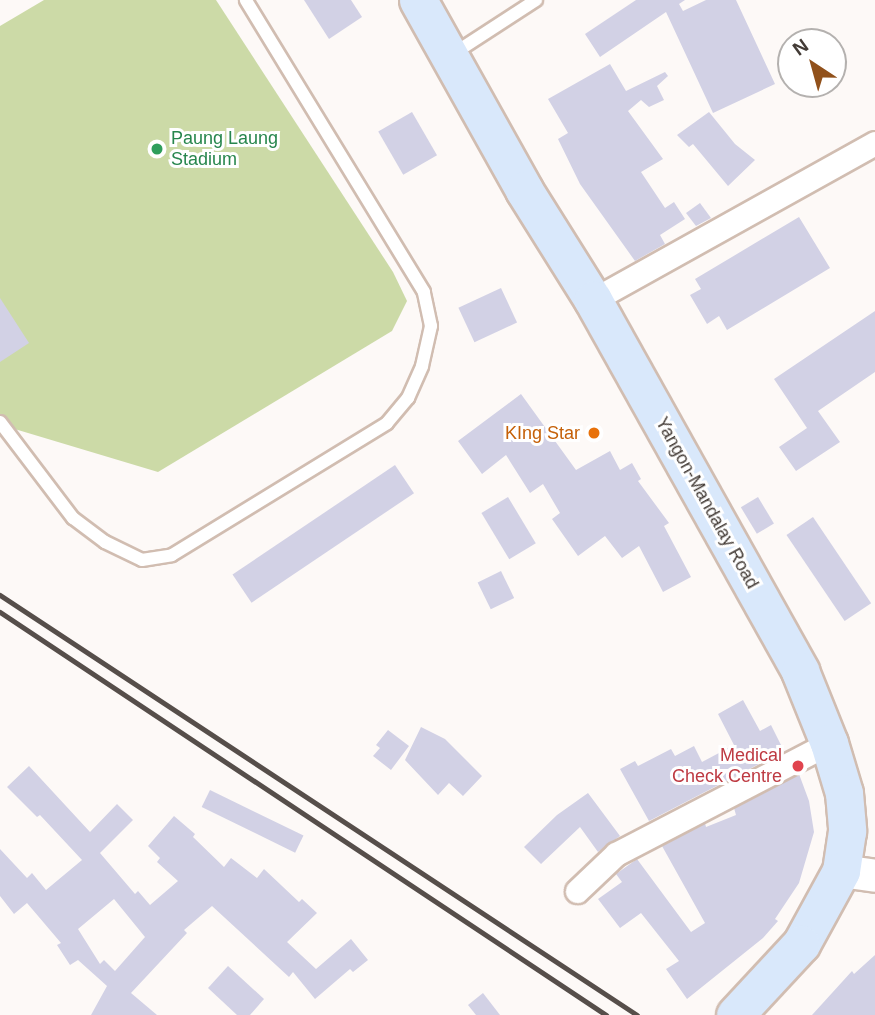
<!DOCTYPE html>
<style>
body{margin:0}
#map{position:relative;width:875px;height:1015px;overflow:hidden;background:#fdf9f7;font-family:Arial,sans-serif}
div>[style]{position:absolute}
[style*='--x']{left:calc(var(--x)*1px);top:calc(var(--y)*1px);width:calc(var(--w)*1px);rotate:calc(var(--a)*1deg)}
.green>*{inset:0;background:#ccdaa7}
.building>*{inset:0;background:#d2d1e5;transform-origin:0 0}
.roads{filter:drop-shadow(2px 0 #d1bdb1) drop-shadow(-2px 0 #d1bdb1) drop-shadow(0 2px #d1bdb1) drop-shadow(0 -2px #d1bdb1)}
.lane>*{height:12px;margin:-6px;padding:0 6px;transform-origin:6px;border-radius:6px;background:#fff}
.street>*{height:23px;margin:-11.5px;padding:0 11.5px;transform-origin:11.5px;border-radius:11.5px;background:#fff}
.secondary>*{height:32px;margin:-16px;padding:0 16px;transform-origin:16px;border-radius:16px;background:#fff}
.primary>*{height:37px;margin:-18.5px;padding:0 18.5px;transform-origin:18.5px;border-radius:18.5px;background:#d9e8fb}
.rail>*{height:5px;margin:-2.5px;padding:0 2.5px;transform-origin:2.5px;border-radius:2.5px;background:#564e4a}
.dots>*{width:19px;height:19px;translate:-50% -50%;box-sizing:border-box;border:4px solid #fff;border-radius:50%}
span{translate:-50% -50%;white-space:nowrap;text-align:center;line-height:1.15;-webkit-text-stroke:6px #fff;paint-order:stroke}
.leisure-label{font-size:18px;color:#27864d}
.left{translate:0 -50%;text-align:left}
.food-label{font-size:18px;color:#c56008}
.right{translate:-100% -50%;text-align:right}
.street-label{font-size:18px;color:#433b36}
.health-label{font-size:18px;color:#be3a42}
.north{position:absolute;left:777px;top:28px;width:70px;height:70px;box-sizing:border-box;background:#fff;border:2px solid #b4b1af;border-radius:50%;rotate:324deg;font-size:19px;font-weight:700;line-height:28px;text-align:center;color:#433b36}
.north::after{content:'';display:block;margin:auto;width:24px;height:32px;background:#91511b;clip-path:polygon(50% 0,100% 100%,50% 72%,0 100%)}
</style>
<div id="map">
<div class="green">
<i style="clip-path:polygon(44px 0,216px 0,393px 272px,407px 301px,392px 331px,158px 472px,8px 427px,0 415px,0 26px)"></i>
</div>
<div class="building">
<i style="clip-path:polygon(304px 0,351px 0,362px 17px,329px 39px)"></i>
<i style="clip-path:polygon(636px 0,685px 0,679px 4px,683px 11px,706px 0,736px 0,775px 84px,713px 113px,666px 12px,600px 57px,585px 34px)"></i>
<i style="clip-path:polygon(610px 64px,626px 91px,665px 72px,668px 76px,657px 86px,664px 100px,649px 107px,641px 100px,628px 111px,663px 159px,641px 172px,665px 208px,674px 202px,685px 219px,660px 235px,665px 244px,635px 261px,580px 184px,558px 139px,568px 133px,548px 99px)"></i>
<i style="left:412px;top:112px;width:50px;height:39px;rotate:60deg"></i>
<i style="clip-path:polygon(709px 112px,735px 144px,755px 160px,728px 186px,693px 144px,689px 147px,677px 135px)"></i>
<i style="clip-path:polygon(700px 203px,711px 218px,696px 226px,686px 213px)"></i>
<i style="clip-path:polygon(799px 217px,830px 268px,727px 330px,719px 316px,707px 324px,690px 295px,701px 289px,695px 279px)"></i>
<i style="left:501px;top:288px;width:38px;height:47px;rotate:65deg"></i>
<i style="clip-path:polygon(0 298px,29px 343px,0 362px)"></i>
<i style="clip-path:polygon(875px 311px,875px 372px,818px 411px,840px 442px,796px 471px,779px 447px,807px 428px,774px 379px)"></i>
<i style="clip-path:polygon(521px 394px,576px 470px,610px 451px,620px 470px,632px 463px,641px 479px,638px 481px,669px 523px,664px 526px,691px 577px,663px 592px,639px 546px,622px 558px,605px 536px,578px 556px,552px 519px,560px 513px,543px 484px,530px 493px,506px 455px,482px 474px,458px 441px)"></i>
<i style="left:395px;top:465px;width:34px;height:196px;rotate:56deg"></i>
<i style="left:508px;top:497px;width:54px;height:31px;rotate:59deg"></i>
<i style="left:758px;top:497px;width:31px;height:20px;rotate:59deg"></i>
<i style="left:813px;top:517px;width:104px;height:32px;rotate:56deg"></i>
<i style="left:501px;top:571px;width:30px;height:26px;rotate:64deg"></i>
<i style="clip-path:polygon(743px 700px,760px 731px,771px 725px,784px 751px,649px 821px,620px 769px,635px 761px,638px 766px,671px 749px,675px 756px,694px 746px,702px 762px,734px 745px,718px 714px)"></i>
<i style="clip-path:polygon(421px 727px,445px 739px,482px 776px,463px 796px,449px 783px,438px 795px,405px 760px)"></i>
<i style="clip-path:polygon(388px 730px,409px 746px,391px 770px,373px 756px,380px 748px,376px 745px)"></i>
<i style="clip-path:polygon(evenodd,29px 766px,90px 832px,117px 804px,133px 820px,100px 853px,135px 894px,138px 891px,150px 905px,178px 881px,157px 862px,160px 858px,148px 846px,174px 816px,195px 834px,193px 837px,224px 867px,231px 858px,257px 878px,264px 869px,299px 902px,302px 899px,317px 913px,287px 942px,316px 969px,351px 939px,368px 960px,353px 972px,350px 969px,315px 999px,293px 972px,289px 977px,212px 906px,184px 930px,187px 933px,131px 993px,157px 1015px,91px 1015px,107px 986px,78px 960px,70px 965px,57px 945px,61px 943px,27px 903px,14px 914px,0 896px,0 849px,27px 878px,32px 873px,46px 890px,82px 860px,40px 815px,37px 817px,7px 787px,29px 766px,114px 899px,145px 937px,115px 971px,104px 960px,100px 964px,78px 929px,114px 899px)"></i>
<i style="clip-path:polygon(799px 774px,809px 801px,814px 832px,799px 883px,775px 919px,778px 921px,763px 938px,687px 999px,666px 969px,679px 961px,641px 913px,620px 928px,598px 899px,622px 882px,616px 874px,637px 859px,691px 932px,705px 923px,662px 846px,705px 823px,706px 827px,736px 815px,734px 808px)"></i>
<i style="left:210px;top:790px;width:104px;height:19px;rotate:26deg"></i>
<i style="clip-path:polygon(588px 793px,620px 836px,598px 852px,580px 827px,541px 864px,524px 847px,557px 815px)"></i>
<i style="clip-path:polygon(875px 955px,875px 1015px,812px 1015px,852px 971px,854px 974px)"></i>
<i style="clip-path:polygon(228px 966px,264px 999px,250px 1015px,237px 1015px,208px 988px)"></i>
<i style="clip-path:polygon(483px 993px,500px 1015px,476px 1015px,468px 1005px)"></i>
</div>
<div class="roads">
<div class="lane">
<i style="--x:453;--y:54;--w:99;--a:-33"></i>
<i style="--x:0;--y:422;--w:121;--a:52.8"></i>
<i style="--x:73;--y:518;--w:40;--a:37"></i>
<i style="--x:105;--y:542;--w:41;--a:25.9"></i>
<i style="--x:142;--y:560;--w:30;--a:-9"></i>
<i style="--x:172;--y:555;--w:252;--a:-31.5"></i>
<i style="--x:387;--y:423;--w:33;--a:-50"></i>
<i style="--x:408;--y:398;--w:35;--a:-66"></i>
<i style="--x:422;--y:366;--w:41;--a:-77.3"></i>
<i style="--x:431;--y:326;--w:35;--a:-102"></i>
<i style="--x:424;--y:292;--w:342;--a:-121.4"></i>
</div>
<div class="street">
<i style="--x:593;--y:300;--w:323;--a:-29.1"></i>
<i style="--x:577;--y:891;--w:54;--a:-43.5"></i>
<i style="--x:616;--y:854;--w:240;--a:-27.5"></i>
</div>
<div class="secondary">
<i style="--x:841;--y:871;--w:34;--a:8"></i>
</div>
<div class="primary">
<i style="--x:418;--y:0;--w:218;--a:60.8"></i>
<i style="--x:524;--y:190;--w:130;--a:57.9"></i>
<i style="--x:593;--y:300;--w:425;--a:60.8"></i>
<i style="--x:800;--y:671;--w:78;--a:68.1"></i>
<i style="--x:829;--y:743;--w:52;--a:73.3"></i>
<i style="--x:844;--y:793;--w:38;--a:85"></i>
<i style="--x:847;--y:831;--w:40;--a:98.5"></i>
<i style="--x:841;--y:871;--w:83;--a:118.7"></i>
<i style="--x:801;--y:944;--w:97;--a:132.9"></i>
</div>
</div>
<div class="rail">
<i style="--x:0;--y:595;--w:763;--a:33.4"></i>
<i style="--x:0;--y:612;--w:728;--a:33.62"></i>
</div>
<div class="dots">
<i style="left:157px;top:149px;background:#2e9e5b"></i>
<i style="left:594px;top:433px;background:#e8710a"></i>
<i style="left:798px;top:766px;background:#e0444e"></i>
</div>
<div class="leisure-label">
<span class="left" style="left:171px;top:149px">Paung Laung<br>Stadium</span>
</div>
<div class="food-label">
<span class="right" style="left:580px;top:433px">KIng Star</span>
</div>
<div class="street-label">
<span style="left:707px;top:503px;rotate:61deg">Yangon-Mandalay Road</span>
</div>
<div class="health-label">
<span class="right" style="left:782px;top:766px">Medical<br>Check Centre</span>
</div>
<div class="north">N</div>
</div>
